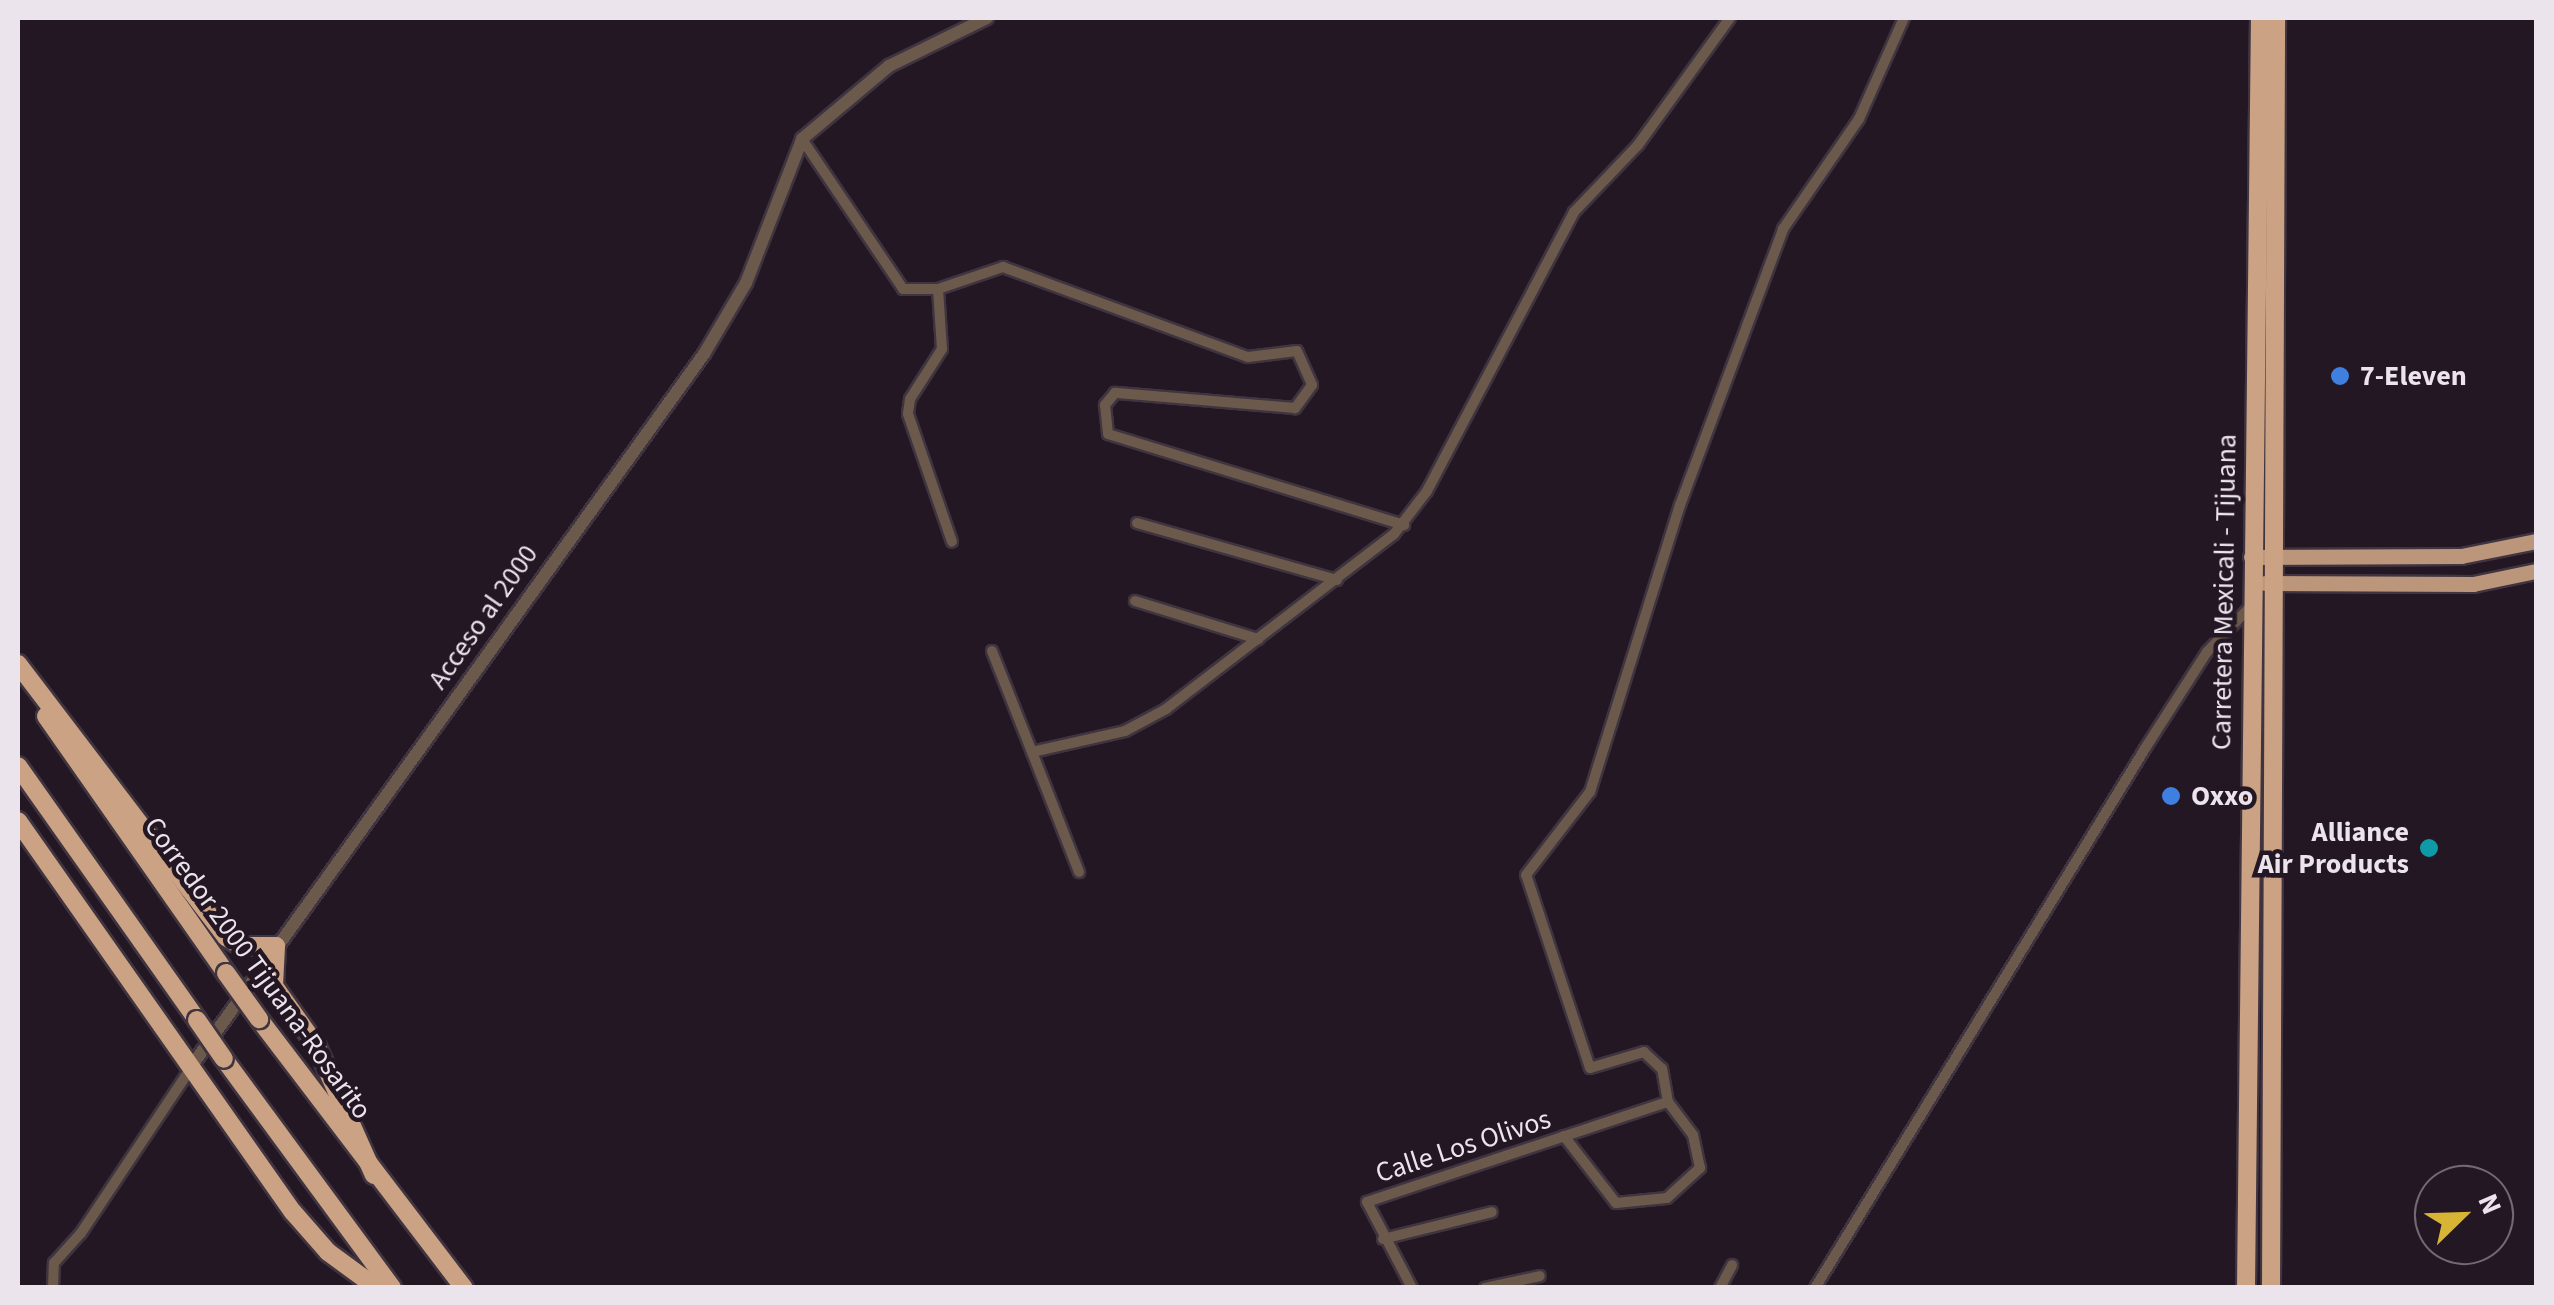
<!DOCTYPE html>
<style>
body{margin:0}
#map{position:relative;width:2554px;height:1305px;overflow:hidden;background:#231723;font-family:"Source Sans 3",sans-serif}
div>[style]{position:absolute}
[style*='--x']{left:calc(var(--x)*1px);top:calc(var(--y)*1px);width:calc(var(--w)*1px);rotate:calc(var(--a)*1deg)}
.roads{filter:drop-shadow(2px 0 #3f343f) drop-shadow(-2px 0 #3f343f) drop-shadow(0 2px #3f343f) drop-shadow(0 -2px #3f343f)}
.minor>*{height:10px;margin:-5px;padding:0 5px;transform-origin:5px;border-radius:5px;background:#6b594b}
.tertiary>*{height:12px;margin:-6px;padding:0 6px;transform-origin:6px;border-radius:6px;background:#6b594b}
.primary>*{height:15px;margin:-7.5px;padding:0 7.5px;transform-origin:7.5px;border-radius:7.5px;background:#bb967a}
.trunk>*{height:18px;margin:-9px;padding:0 9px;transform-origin:9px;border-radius:9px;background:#cba283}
.bridges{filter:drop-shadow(2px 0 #3f343f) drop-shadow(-2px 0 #3f343f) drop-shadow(0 2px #3f343f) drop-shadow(0 -2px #3f343f)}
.trunk-bridge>*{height:18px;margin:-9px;padding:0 9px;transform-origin:9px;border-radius:9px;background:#cba283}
.dots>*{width:28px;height:28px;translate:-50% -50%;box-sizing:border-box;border:5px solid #231723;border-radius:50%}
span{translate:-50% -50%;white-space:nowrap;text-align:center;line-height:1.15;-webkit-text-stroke:9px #231723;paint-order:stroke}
.poi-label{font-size:28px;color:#ece4ec;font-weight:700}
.left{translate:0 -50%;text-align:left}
.right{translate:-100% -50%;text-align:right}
.street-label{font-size:28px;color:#ece4ec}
.frame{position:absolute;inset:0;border:20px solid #ece4ec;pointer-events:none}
.north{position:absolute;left:2414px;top:1165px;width:100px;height:100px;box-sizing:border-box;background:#231723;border:2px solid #736973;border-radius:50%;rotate:67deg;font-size:28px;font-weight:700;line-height:40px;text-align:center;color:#ece4ec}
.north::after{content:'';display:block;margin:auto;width:35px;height:45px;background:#d7b434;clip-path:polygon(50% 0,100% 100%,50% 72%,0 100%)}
</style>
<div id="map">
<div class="roads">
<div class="minor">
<i style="--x:802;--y:139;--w:181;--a:56"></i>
<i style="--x:903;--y:289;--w:35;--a:0"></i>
<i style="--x:938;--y:289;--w:69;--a:-18.7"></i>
<i style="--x:1003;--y:267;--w:261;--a:20.2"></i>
<i style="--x:1248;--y:357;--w:49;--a:-7"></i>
<i style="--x:1297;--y:351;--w:37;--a:66"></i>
<i style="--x:1312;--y:385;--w:29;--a:126"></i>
<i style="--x:1295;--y:408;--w:181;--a:-175.2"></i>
<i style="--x:1115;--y:393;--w:16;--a:130"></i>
<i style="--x:1105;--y:405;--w:29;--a:84"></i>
<i style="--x:1108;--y:434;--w:310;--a:17.1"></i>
<i style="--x:938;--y:289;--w:60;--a:86.2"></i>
<i style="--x:942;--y:349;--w:59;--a:122.6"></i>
<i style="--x:910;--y:399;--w:15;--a:98"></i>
<i style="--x:908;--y:414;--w:135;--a:71"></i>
<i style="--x:1137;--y:523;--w:208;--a:15.9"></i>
<i style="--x:1135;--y:601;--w:129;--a:17.2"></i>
<i style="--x:992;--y:651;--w:109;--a:68.4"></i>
<i style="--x:1032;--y:752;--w:95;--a:-12.7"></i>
<i style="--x:1125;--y:731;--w:47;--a:-28.2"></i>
<i style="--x:1166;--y:709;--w:287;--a:-37.5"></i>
<i style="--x:1394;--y:534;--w:54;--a:-52.5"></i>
<i style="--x:1427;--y:491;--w:315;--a:-62.2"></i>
<i style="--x:1574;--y:212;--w:93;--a:-46.3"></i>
<i style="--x:1638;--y:145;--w:157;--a:-54.1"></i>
<i style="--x:1032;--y:752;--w:129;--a:68.6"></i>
<i style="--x:1668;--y:1102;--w:34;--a:-100"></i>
<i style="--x:1662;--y:1069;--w:25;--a:-137"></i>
<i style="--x:1644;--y:1052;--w:56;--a:163.5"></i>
<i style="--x:1590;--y:1068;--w:203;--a:-108.3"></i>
<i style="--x:1526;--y:875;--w:105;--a:-52.4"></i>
<i style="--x:1590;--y:792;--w:301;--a:-72.6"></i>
<i style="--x:1680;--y:505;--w:295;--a:-69.5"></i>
<i style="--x:1783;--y:229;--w:134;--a:-55.4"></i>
<i style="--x:1859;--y:119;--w:111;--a:-66"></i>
<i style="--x:1564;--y:1136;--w:85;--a:52.2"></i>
<i style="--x:1616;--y:1203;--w:51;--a:-5.6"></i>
<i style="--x:1667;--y:1198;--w:45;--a:-42.3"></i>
<i style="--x:1700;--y:1168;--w:34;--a:-102"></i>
<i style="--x:1693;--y:1135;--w:41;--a:-127.1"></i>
<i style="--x:1383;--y:1239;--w:112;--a:-13.9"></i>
<i style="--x:53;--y:1288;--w:25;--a:-88"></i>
<i style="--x:54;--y:1263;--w:40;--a:-48"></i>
<i style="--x:81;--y:1233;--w:198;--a:-56.3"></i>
<i style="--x:1412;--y:1288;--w:97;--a:-117.6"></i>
<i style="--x:1367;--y:1202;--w:317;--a:-18.4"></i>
<i style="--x:1485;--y:1288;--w:56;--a:-12.3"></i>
<i style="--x:1720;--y:1288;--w:26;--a:-62"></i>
<i style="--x:1815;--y:1288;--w:634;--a:-58.54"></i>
<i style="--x:2146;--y:747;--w:113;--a:-57.3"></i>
<i style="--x:2207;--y:652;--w:62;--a:-46.3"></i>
</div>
<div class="tertiary">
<i style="--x:193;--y:1064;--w:875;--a:-54.26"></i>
<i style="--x:704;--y:354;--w:82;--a:-59.4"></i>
<i style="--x:746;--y:283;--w:155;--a:-68.7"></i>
<i style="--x:802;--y:139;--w:114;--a:-40"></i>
<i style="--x:889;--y:66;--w:109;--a:-26.1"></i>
</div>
<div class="primary">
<i style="--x:2251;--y:557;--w:210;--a:-0.3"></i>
<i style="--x:2461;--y:556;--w:76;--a:-11.3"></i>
<i style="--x:2265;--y:583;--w:208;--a:0.3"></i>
<i style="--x:2473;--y:584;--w:64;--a:-11.7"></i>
</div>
<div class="trunk">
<i style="--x:18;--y:664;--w:343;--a:52.7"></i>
<i style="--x:226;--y:937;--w:17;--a:31"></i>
<i style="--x:241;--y:946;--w:35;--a:0"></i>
<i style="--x:276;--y:946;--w:40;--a:92.9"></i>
<i style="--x:274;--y:986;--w:72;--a:54.6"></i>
<i style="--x:316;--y:1045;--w:142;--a:66"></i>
<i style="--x:46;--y:716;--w:314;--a:55"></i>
<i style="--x:18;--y:766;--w:311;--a:54.8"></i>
<i style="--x:18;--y:821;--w:478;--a:54.9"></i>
<i style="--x:293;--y:1212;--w:53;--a:48.8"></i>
<i style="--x:328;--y:1252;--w:61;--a:36.3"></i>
<i style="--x:259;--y:1019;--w:338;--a:52.7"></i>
<i style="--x:224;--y:1059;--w:284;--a:53.7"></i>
<i style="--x:2246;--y:1288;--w:1270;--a:-89.37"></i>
<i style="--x:2271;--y:1288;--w:1270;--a:-89.77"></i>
</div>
</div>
<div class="bridges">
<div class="trunk-bridge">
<i style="--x:226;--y:973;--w:57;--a:54.3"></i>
<i style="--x:197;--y:1020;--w:47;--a:55.3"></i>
</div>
</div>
<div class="dots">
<i style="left:2340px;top:376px;background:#3f7fe0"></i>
<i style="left:2171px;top:796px;background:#3f7fe0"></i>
<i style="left:2429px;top:848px;background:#0f9aa8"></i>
</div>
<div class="poi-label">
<span class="left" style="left:2360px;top:376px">7-Eleven</span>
<span class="left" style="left:2191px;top:796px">Oxxo</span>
<span class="right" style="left:2409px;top:848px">Alliance<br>Air Products</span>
</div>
<div class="street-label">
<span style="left:2224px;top:592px;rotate:-89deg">Carretera Mexicali - Tijuana</span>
<span style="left:483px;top:617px;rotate:-55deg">Acceso al 2000</span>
<span style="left:258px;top:968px;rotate:54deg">Corredor 2000 Tijuana-Rosarito</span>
<span style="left:1463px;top:1146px;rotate:-18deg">Calle Los Olivos</span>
</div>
<div class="frame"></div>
<div class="north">N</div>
</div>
